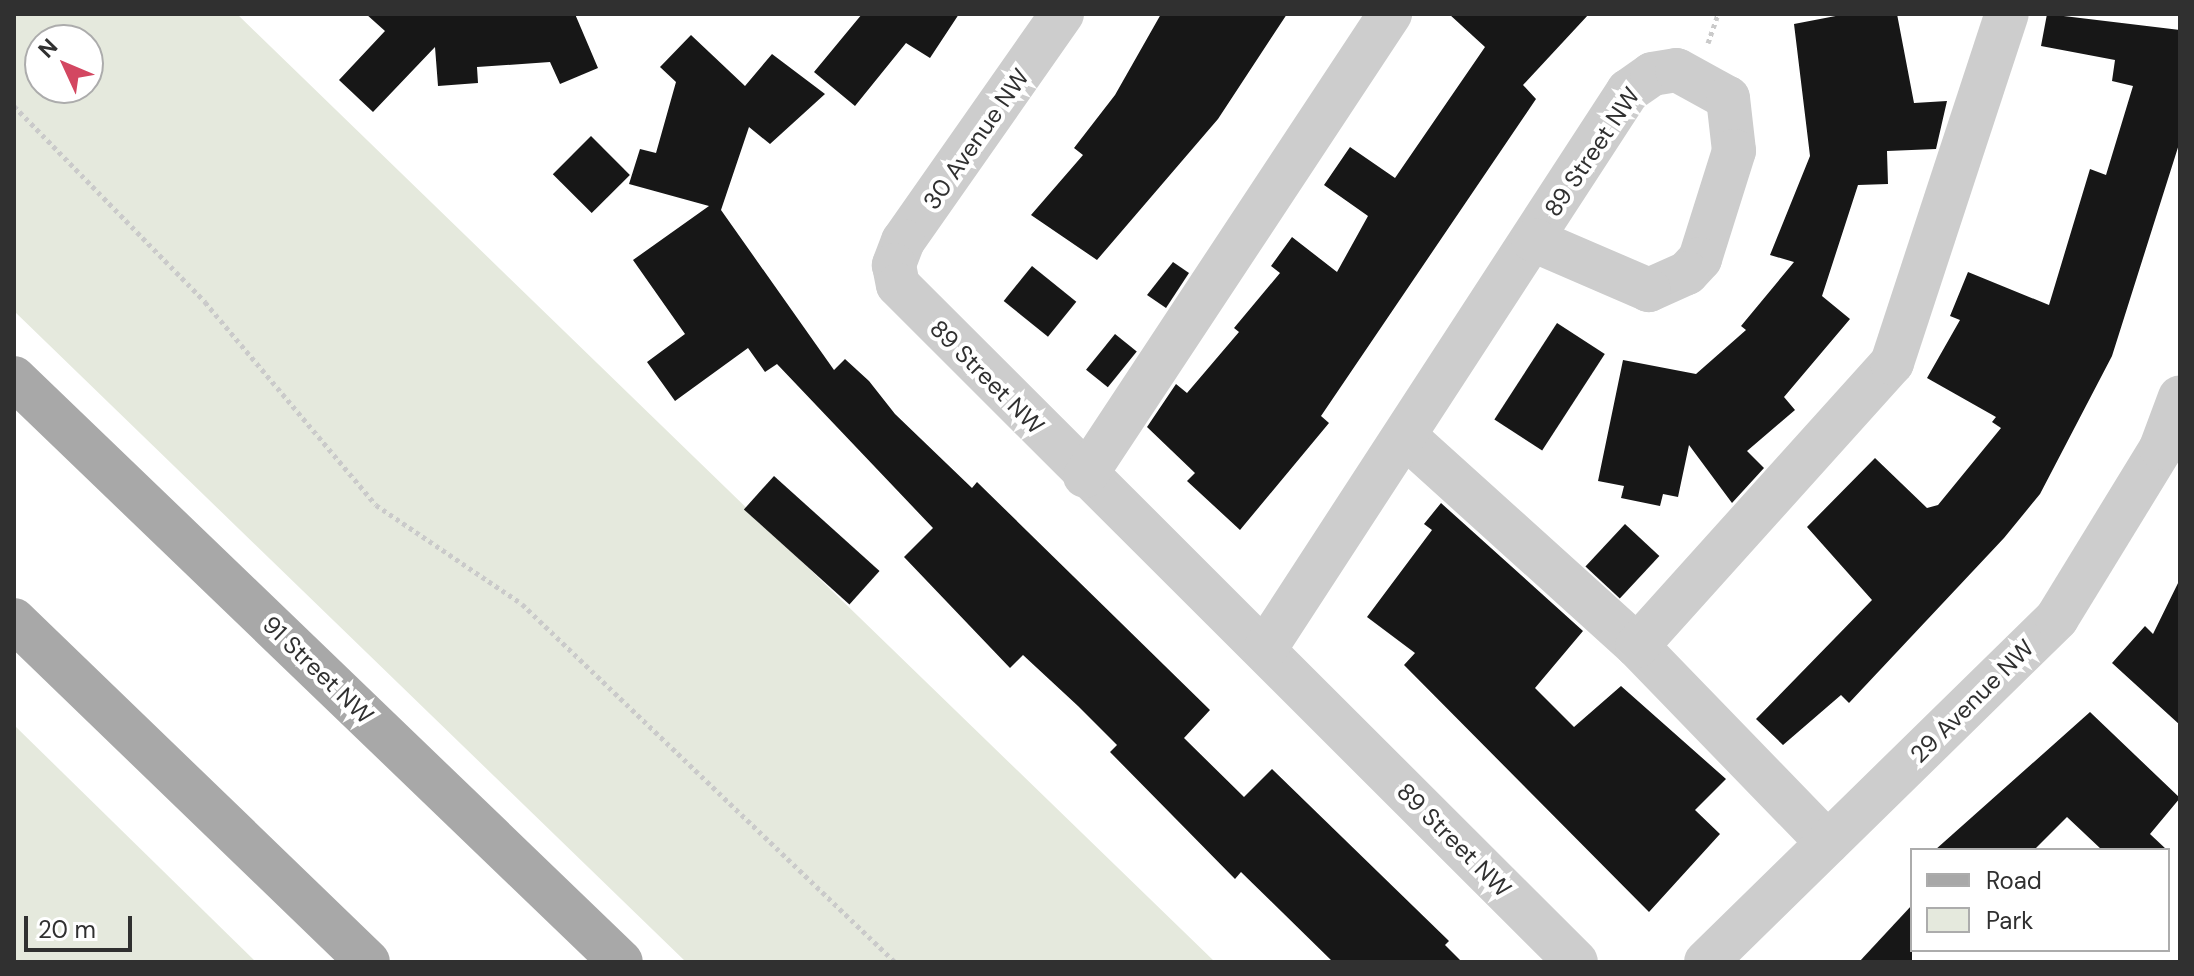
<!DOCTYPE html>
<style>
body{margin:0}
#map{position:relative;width:2194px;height:976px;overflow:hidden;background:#fff;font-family:"DM Sans",sans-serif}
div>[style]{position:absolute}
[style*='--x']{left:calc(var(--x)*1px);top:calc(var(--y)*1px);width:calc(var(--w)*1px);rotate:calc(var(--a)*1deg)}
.green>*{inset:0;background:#e5e9dd}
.building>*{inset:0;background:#171717;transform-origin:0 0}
.path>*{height:5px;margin-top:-2.5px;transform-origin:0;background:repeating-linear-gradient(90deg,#cacaca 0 4px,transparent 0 8px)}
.minor>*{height:44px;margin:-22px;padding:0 22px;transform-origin:22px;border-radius:22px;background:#cdcdcd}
.major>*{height:44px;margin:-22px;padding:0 22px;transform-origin:22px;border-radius:22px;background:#a8a8a8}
span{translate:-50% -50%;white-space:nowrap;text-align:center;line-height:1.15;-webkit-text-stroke:8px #fff;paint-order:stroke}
.street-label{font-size:24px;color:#303030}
.frame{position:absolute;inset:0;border:16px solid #303030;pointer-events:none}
.legend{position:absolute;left:1910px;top:848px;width:260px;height:104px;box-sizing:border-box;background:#fff;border:2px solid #acacac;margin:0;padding:10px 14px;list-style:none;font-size:24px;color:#303030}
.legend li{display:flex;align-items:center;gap:16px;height:40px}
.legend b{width:40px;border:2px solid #acacac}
.north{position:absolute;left:24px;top:24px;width:80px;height:80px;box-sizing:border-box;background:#fff;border:2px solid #acacac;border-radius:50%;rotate:314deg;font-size:22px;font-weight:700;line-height:32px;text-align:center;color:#303030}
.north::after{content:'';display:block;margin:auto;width:28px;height:36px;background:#d34761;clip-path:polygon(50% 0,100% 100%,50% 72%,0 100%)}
.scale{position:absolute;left:24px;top:916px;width:108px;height:36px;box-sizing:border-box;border:4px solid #303030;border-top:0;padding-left:10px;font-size:24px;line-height:28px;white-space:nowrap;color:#303030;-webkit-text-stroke:6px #fff;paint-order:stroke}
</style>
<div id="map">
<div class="green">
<i style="clip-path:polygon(evenodd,14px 14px,237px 14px,1215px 962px,686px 962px,14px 311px,14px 14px,40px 40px,88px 40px,88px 88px,40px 88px,40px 40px)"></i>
<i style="clip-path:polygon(14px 725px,256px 962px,14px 962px)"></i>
</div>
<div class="building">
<i style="clip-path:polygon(366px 14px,575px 14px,598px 68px,560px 84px,550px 62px,477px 67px,478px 83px,438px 86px,435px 47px,373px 112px,339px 80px,385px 31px)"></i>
<i style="clip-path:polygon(862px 14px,959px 14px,930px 58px,906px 43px,855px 106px,814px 72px)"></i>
<i style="clip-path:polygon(1161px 14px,1287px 14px,1218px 119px,1097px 260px,1031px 215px,1083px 155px,1074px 148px,1115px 95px)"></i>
<i style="clip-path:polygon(1449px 14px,1589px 14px,1523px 85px,1536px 99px,1321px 416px,1329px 423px,1240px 530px,1187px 481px,1195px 473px,1147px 427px,1176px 384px,1187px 393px,1239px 332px,1234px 328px,1280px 273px,1271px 266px,1292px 237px,1337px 272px,1368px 216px,1324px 185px,1350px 147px,1395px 178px,1485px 47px)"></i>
<i style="clip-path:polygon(1846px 14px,1897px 14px,1914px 103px,1947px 101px,1936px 149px,1887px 151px,1888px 184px,1858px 185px,1822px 296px,1850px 319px,1784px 397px,1795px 410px,1747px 451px,1764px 468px,1732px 503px,1689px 445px,1678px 497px,1663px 494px,1660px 506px,1621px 498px,1624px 486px,1598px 481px,1623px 360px,1696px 374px,1746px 330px,1741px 326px,1794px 262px,1770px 255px,1810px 156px,1794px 24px)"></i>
<i style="clip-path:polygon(2047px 14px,2180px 30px,2180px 141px,2112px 356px,2040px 494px,2004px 538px,1849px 703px,1841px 695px,1783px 745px,1756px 719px,1872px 600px,1807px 527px,1875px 458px,1927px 508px,1938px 505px,2001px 428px,1992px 422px,1996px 417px,1927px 378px,1960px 320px,1950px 316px,1968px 272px,2049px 305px,2090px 169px,2106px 175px,2133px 86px,2112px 81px,2115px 60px,2041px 46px)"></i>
<i style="clip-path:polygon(691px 35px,745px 86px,772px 54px,825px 94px,770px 144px,749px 127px,721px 210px,834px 370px,845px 359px,869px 381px,895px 414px,972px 488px,977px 482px,1210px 710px,1184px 738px,1244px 797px,1272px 769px,1449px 941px,1445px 945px,1462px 962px,1333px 962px,1241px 872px,1235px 879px,1110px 752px,1117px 745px,1078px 706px,1023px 655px,1010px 668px,904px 557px,933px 528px,777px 364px,765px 372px,748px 348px,675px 401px,647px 362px,685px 334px,633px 260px,709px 206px,629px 184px,640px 149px,656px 153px,676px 82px,660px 67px)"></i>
<i style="left:591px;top:136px;width:55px;height:54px;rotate:45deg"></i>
<i style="clip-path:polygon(1173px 262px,1189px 273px,1166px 308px,1147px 295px)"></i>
<i style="left:1032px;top:266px;width:57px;height:45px;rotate:39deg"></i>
<i style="left:1557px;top:323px;width:57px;height:115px;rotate:33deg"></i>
<i style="left:1115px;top:334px;width:28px;height:46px;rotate:39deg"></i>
<i style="left:774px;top:476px;width:142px;height:45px;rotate:42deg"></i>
<i style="clip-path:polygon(1441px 503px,1583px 631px,1535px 688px,1574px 727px,1621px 686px,1726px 779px,1695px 810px,1720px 834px,1649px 912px,1404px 665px,1415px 653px,1367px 617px,1432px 530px,1424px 524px)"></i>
<i style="left:1625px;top:524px;width:47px;height:58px;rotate:43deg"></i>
<i style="clip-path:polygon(2180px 579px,2180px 725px,2112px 663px,2145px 626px,2153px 634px)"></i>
<i style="clip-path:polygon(2090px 712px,2180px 798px,2150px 834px,2167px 850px,2102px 850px,2067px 817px,2034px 850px,1935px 850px)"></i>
<i style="clip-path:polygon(1912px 905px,1912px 962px,1859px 962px)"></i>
</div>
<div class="path">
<i style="--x:1708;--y:43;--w:31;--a:-71"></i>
<i style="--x:14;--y:106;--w:274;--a:45.7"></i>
<i style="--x:205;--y:302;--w:265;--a:49.9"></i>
<i style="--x:376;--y:505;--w:176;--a:34.1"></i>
<i style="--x:522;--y:604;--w:517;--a:43.82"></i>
</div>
<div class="minor">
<i style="--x:1062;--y:14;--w:277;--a:125"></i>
<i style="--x:903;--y:241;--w:26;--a:111"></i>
<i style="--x:894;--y:265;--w:20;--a:79"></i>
<i style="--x:898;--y:285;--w:958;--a:44.96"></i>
<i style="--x:1407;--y:438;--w:310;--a:42.1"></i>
<i style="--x:1637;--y:646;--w:274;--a:45.9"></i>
<i style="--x:1085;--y:476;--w:554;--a:-56.57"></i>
<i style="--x:1637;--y:646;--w:381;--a:-48"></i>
<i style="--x:1892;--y:363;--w:367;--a:-71.8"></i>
<i style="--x:1265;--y:649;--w:666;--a:-56.95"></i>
<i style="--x:1628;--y:91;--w:29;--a:-35"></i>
<i style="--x:1652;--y:74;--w:25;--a:-9"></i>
<i style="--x:1677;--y:70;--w:58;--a:28.8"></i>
<i style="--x:1728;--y:98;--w:53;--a:83.5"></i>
<i style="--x:1734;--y:151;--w:113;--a:107.5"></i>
<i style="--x:1700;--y:259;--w:19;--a:133"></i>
<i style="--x:1687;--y:273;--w:42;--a:155.9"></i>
<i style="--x:1649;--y:290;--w:126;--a:-156.7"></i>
<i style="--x:1706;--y:962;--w:491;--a:-44.4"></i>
<i style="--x:2057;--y:618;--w:199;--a:-58.5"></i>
<i style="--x:2161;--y:448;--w:54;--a:-69.6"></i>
</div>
<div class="major">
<i style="--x:14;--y:378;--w:842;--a:43.89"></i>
<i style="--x:14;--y:620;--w:492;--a:44"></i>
</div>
<div class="street-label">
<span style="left:976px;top:139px;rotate:-55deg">30 Avenue NW</span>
<span style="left:1592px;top:152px;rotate:-56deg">89 Street NW</span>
<span style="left:987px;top:377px;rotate:45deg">89 Street NW</span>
<span style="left:318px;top:670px;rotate:44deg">91 Street NW</span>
<span style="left:1972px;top:701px;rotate:-45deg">29 Avenue NW</span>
<span style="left:1454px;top:840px;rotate:45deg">89 Street NW</span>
</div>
<div class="frame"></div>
<ul class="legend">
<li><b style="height:10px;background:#a8a8a8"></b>Road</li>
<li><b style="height:22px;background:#e5e9dd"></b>Park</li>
</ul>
<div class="north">N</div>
<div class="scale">20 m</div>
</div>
